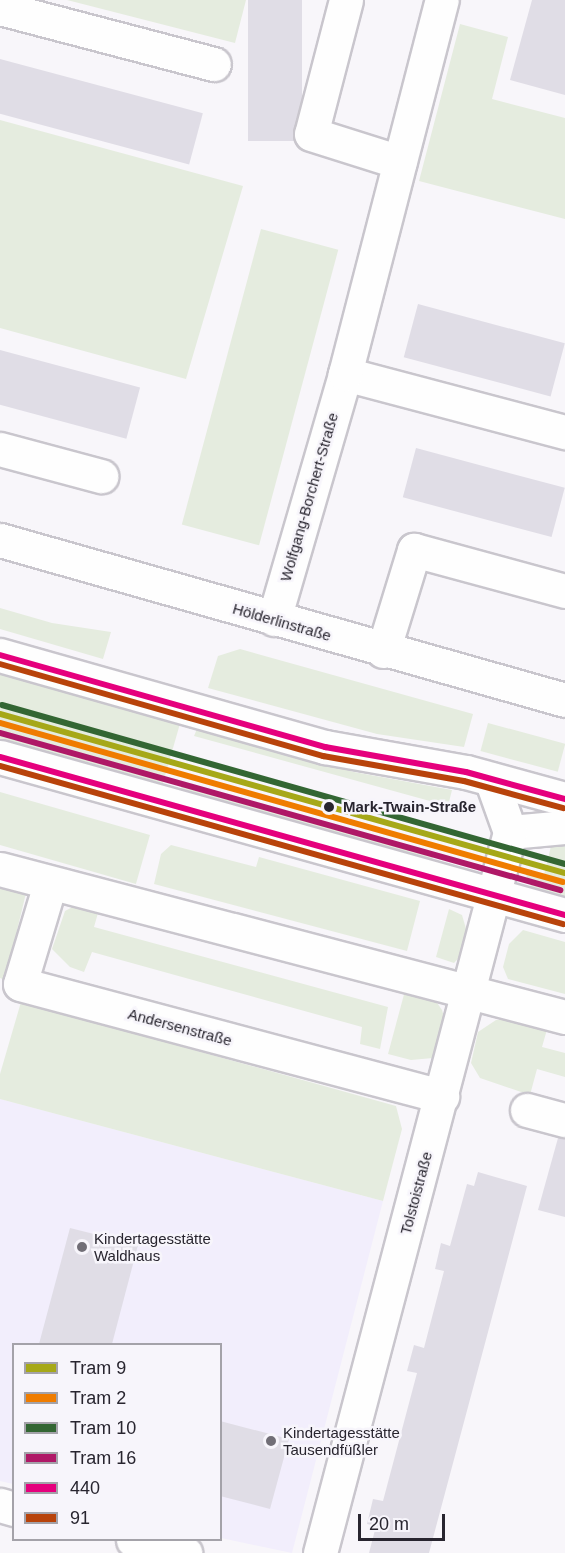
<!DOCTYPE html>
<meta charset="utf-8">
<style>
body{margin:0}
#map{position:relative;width:565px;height:1553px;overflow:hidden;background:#f8f6fa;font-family:Arial,sans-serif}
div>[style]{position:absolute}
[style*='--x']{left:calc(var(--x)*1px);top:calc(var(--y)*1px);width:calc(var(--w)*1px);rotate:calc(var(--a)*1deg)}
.built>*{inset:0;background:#f2eefc}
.green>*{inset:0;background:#e5ecdf;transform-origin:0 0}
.building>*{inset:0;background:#e0dde6;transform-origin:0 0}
.roads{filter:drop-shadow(2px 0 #c9c6cd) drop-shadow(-2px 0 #c9c6cd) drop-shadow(0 2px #c9c6cd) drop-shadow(0 -2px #c9c6cd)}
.minor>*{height:33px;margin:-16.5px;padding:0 16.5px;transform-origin:16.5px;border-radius:16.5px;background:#fefefe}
.major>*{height:33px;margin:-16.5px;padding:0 16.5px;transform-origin:16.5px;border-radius:16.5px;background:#fefefe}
.bus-1>*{height:6px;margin:-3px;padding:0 3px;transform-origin:3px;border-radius:3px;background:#e5007d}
.bus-2>*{height:6px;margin:-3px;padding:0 3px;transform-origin:3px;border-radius:3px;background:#b8430b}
.tram-1>*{height:6px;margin:-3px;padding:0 3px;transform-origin:3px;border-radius:3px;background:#a6a818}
.tram-2>*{height:6px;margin:-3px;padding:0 3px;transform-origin:3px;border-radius:3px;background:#ef7c00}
.tram-3>*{height:6px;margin:-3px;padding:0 3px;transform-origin:3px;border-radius:3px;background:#363}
.tram-4>*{height:6px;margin:-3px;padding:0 3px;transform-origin:3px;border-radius:3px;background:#af1867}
.dots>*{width:16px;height:16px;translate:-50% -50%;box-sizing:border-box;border:3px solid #f7f5fb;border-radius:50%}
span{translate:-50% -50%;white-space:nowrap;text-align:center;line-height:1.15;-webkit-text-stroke:5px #f7f5fb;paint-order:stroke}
.street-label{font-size:15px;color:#28252f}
.stop-label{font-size:15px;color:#28252f;font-weight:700}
.left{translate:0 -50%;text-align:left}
.poi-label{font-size:15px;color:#28252f}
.legend{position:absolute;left:12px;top:1343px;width:210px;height:198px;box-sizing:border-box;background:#f7f5fb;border:2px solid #a4a2a9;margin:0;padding:8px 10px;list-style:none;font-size:18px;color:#28252f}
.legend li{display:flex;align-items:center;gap:12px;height:30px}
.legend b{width:30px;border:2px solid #a4a2a9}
.scale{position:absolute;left:358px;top:1514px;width:87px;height:27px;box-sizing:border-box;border:3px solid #28252f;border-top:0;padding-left:8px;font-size:18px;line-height:21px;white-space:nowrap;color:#28252f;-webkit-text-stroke:4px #f7f5fb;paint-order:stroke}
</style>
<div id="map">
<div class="built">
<i style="clip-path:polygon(0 1099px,383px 1201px,292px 1553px,221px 1538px,220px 1344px,14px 1344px,13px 1484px,0 1481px)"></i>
</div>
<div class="green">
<i style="clip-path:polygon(67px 0,246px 0,235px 43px)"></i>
<i style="clip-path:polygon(460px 24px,508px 37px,492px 99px,565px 118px,565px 219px,419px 181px)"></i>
<i style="clip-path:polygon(0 120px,243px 186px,186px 379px,0 328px)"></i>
<i style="left:261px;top:229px;width:80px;height:306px;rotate:15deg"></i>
<i style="clip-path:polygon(0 608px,52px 623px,111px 632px,103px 659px,0 629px)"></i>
<i style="clip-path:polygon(240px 649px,473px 714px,464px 747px,377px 734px,208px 688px,218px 656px)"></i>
<i style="left:0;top:673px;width:187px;height:68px;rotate:16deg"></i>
<i style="left:488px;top:723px;width:80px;height:29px;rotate:15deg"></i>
<i style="clip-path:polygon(197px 729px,354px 772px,452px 790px,448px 806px,194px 736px)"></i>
<i style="clip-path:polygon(182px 785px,433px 857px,431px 862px,180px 791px)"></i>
<i style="left:0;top:792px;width:156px;height:51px;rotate:16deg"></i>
<i style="clip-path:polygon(565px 843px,565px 901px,538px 893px,531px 887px,524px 870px,544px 875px,551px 846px)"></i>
<i style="clip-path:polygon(171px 845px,256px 867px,259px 857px,420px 901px,407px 951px,154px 884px,161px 854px)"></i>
<i style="clip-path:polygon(0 883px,27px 889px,5px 980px,0 978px)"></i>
<i style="clip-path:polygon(82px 902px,100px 906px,94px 927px,388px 1007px,380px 1049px,360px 1044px,362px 1027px,92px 952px,84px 972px,70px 967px,52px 949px,65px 911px)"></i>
<i style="clip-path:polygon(449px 909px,462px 915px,467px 932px,464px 952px,454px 963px,436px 957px)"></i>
<i style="clip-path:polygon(523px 930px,565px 942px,565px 994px,508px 979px,503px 967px,509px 944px)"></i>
<i style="clip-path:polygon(406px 987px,431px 994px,442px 1010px,446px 1024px,444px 1045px,433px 1058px,411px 1060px,388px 1054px)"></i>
<i style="clip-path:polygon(21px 1002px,396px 1106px,402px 1129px,383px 1201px,0 1099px,0 1074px)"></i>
<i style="clip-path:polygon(510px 1019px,548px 1026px,542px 1047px,565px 1053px,565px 1077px,537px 1069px,530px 1095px,480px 1078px,471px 1063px,478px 1032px,496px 1020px)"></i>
</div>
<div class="building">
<i style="left:248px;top:0;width:54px;height:141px"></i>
<i style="clip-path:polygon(532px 0,565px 0,565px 95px,510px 80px)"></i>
<i style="left:0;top:59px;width:210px;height:53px;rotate:15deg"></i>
<i style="left:418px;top:304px;width:152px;height:55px;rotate:15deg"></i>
<i style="left:0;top:350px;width:145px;height:53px;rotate:15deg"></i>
<i style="left:416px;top:448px;width:154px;height:51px;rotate:15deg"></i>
<i style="clip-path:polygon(558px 1138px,565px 1138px,565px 1217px,538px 1210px)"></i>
<i style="clip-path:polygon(478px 1172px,527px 1186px,429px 1553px,369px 1553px,376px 1526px,367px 1524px,373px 1499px,383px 1501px,417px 1373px,407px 1371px,414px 1345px,424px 1348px,444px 1271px,435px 1269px,441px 1243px,450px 1246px,467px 1184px,474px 1186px)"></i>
<i style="clip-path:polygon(70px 1228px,138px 1245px,112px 1344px,39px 1344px)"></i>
<i style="clip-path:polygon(220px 1421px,289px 1439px,270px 1509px,220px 1496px)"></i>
</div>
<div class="roads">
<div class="minor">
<i style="--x:346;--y:0;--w:138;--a:104.6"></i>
<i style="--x:311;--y:134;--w:93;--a:17.5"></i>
<i style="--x:0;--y:8;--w:221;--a:14.7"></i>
<i style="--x:345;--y:374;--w:228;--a:14.8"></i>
<i style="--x:0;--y:449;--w:105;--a:15"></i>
<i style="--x:0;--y:540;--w:587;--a:15.81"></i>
<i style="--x:274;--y:619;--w:255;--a:-73.8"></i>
<i style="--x:345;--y:374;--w:386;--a:-75.5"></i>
<i style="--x:383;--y:651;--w:106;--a:-72.9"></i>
<i style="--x:414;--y:550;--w:156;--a:15.2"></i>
<i style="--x:510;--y:832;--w:55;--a:-5.2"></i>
<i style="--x:0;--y:869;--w:584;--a:14.68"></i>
<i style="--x:50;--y:884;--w:104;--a:106.7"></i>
<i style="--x:20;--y:984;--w:437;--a:14.9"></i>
<i style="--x:527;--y:1110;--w:39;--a:15"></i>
<i style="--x:0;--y:1505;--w:15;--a:16"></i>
<i style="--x:133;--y:1540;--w:54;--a:14"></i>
<i style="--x:320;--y:1553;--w:746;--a:-75.24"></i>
<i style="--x:510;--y:832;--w:56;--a:-109.7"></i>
</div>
<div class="major">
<i style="--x:0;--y:655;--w:338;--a:15.8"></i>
<i style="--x:325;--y:747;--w:143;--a:10.1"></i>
<i style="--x:466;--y:772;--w:103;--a:15.3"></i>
<i style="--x:0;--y:757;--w:587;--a:15.62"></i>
</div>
</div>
<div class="bus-1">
<i style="--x:0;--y:655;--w:338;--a:15.8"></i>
<i style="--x:325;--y:747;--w:143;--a:10.1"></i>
<i style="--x:466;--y:772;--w:103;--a:15.3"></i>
<i style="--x:0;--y:757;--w:587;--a:15.62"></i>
</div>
<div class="bus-2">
<i style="--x:0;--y:664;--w:336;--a:15.9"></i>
<i style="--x:323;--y:756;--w:143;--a:10.1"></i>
<i style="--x:464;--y:781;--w:103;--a:15.3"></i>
<i style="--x:0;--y:766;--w:585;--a:15.68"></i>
</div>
<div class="tram-1">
<i style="--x:0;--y:714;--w:587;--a:15.72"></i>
</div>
<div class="tram-2">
<i style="--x:0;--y:723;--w:585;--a:15.77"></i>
</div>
<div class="tram-3">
<i style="--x:2;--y:705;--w:585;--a:15.77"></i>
</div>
<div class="tram-4">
<i style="--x:0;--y:733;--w:582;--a:15.66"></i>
</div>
<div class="dots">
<i style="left:329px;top:807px;background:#28252f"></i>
<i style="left:82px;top:1247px;background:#716e76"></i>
<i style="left:271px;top:1441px;background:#716e76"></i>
</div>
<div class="street-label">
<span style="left:309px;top:497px;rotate:-74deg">Wolfgang-Borchert-Straße</span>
<span style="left:282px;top:622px;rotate:16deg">Hölderlinstraße</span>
<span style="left:180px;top:1027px;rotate:15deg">Andersenstraße</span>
<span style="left:416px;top:1193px;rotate:-75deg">Tolstoistraße</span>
</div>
<div class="stop-label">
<span class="left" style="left:343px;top:807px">Mark-Twain-Straße</span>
</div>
<div class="poi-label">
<span class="left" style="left:94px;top:1247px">Kindertagesstätte<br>Waldhaus</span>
<span class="left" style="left:283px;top:1441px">Kindertagesstätte<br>Tausendfüßler</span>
</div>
<ul class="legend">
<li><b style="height:8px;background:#a6a818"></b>Tram 9</li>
<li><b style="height:8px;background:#ef7c00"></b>Tram 2</li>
<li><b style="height:8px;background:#363"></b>Tram 10</li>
<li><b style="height:8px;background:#af1867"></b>Tram 16</li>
<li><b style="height:8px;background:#e5007d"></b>440</li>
<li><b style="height:8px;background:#b8430b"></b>91</li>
</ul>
<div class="scale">20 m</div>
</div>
